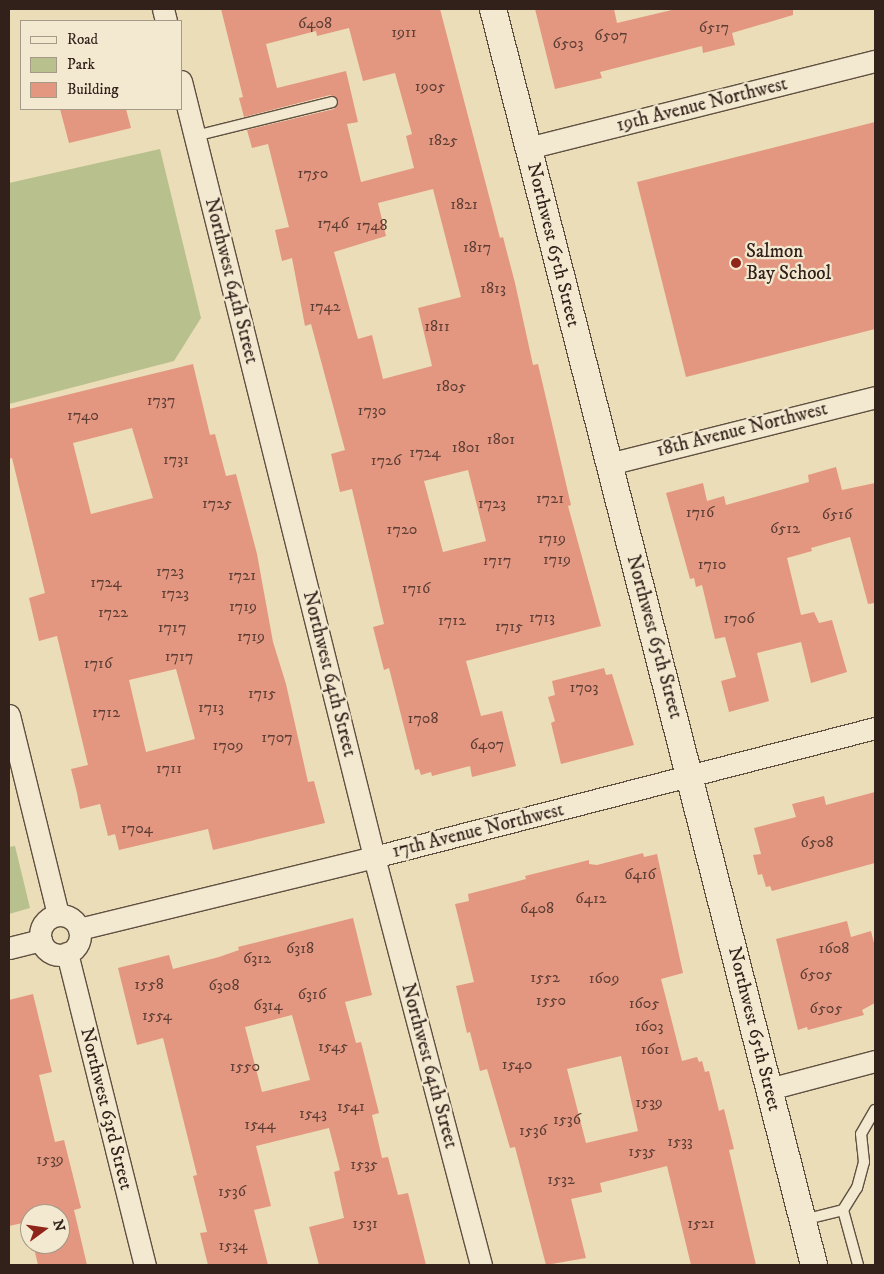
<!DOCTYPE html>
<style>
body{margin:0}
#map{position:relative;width:884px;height:1274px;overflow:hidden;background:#ebddb7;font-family:"IM FELL DW Pica",serif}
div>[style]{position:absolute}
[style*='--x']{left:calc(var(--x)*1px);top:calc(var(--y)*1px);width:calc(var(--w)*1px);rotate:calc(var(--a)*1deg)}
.green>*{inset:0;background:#b8c08d}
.building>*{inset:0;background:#e39781}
.roads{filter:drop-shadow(1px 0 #605042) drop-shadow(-1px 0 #605042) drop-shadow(0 1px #605042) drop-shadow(0 -1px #605042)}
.service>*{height:10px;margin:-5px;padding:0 5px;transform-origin:5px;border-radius:5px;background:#f2e9d0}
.minor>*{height:21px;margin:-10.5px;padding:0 10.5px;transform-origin:10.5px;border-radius:10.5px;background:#f2e9d0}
.minor>.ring{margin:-10.5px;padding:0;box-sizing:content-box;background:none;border:21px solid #f2e9d0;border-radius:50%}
.tertiary>*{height:26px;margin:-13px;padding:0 13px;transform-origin:13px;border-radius:13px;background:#f2e9d0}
.dots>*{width:14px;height:14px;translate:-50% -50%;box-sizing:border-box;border:2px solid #f2e9d0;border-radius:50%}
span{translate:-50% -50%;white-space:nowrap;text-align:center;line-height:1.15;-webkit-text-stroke:4.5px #f2e9d0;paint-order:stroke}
.number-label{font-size:16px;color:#5e3e34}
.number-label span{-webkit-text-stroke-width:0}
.street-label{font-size:19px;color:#32211b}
.poi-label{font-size:19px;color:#32211b}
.left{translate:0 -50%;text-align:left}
.frame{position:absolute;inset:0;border:10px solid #32211b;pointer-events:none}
.legend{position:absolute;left:20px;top:20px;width:162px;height:90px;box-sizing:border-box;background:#f2e9d0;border:1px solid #a59988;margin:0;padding:6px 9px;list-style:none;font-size:15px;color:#32211b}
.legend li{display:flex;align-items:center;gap:10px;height:25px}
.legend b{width:25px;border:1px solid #a59988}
.north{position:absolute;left:20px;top:1204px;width:50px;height:50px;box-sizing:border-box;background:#f2e9d0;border:1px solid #a59988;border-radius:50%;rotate:76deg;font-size:14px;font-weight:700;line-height:20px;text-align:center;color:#32211b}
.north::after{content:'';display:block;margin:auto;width:18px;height:22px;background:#8f2418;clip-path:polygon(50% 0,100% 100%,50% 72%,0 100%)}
</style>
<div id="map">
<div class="green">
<i style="clip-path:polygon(160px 149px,201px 318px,174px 361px,9px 404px,9px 183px)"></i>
<i style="clip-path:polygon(15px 846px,30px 908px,9px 914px,9px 847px)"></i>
</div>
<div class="building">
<i style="clip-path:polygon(evenodd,221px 9px,440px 9px,500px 238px,503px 237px,515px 283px,533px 365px,538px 364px,571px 505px,568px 506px,601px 626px,466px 661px,481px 716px,502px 711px,516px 766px,472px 777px,470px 766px,432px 776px,431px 772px,421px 775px,419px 769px,415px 770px,389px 668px,384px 670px,373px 627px,384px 624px,352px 489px,340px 492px,331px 454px,345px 450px,311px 324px,305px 326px,292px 258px,282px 261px,275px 230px,289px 227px,268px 144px,252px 148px,247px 130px,334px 109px,338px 100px,330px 95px,244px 117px,239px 98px,243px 97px,221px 9px,349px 28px,363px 81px,395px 73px,412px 134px,406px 136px,414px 168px,361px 182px,347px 124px,358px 122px,346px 71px,277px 88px,266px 44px,316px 31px,317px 36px,349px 28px,221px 9px,433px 189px,461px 297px,418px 308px,432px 366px,383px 379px,372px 335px,358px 339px,334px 252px,386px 236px,378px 203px,433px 189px,221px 9px,468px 470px,486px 541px,443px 552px,424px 481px,468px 470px)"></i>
<i style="clip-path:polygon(535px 9px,614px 9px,617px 23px,676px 9px,793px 9px,793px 15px,732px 33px,735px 45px,703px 53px,702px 46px,600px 72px,602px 78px,555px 89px)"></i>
<i style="clip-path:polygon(60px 109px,126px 109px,131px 128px,69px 143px)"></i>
<i style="clip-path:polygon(875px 122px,875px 329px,686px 377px,637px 182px)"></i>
<i style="clip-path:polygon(evenodd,193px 364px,210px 435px,215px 434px,226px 476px,236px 474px,257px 554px,273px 642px,286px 684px,308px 782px,314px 781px,325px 823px,213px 850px,208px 829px,119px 850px,115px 834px,108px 836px,100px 804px,80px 809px,77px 793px,71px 769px,88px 765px,57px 636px,39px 641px,29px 598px,45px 593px,12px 458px,9px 459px,9px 409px,193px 364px,132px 428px,153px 498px,91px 514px,73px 443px,132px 428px,193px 364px,176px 669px,195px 739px,146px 752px,129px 680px,176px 669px)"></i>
<i style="clip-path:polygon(836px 467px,842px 490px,875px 483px,875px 603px,868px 604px,850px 537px,811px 548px,812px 551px,787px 558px,801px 615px,814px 612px,819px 623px,832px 620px,847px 672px,811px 683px,801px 642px,757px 653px,769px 701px,729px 712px,721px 681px,736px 677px,725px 637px,715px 639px,702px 585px,696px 587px,694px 578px,690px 579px,666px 493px,703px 483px,707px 501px,724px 496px,726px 505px,809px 482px,808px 475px)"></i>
<i style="clip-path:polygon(604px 668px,606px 675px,612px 674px,634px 745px,561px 764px,551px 723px,555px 721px,548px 697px,555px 695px,552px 681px)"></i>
<i style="clip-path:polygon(875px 792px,875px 863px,772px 891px,770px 886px,766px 887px,762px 874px,758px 875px,753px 855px,761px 854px,754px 828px,796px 817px,792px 804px,824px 796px,826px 805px)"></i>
<i style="clip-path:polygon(evenodd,643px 853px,644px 857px,657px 854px,683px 973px,661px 979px,682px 1061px,697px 1057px,699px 1062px,702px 1061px,705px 1072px,709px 1071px,719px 1111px,724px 1109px,734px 1149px,729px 1150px,756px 1265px,691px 1265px,667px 1166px,600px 1183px,602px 1192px,571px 1199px,586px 1258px,546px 1265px,515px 1147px,510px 1148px,487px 1069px,480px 1071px,470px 1032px,467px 1033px,456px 986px,474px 982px,455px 904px,469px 901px,468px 894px,526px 879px,525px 876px,589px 860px,589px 864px,597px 865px,643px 853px,621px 1056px,638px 1131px,586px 1143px,567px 1069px,621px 1056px)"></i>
<i style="clip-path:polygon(evenodd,353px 918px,372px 995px,345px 1002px,356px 1043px,361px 1042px,379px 1113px,372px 1115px,382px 1158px,388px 1157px,398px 1195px,408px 1193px,426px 1265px,319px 1265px,309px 1227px,344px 1218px,334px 1172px,340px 1170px,329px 1128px,256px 1146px,271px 1206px,254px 1210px,268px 1265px,208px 1265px,200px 1233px,207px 1232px,193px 1176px,197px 1175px,163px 1038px,137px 1045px,118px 968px,169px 955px,173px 969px,219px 957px,239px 950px,238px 947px,353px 918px,292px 1015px,310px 1080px,262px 1092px,245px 1027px,292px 1015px)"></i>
<i style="clip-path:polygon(847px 921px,851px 937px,871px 931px,875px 947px,875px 1003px,862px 1010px,864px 1015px,808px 1030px,807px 1027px,798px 1030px,776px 939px)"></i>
<i style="clip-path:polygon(33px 994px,52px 1072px,39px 1075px,55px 1142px,64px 1140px,81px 1208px,74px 1210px,87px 1265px,38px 1265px,33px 1244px,60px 1244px,60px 1214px,30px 1214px,30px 1233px,27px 1222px,9px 1226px,9px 1000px)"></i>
</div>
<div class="roads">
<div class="service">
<i style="--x:195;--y:136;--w:141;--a:-13.9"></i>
<i style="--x:843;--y:1210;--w:57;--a:74.7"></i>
<i style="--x:803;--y:1220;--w:41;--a:-14"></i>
<i style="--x:843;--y:1210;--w:26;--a:-58"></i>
<i style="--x:857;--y:1188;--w:27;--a:-75"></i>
<i style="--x:864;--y:1162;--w:28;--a:-96"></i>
<i style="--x:861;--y:1134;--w:28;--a:-60"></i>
</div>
<div class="minor">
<i style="--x:163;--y:9;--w:12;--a:76"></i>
<i style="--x:181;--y:81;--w:800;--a:76.03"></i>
<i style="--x:374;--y:857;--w:422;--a:75.3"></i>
<i style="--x:528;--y:148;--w:358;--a:-14.1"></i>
<i style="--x:609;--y:464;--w:274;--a:-14.1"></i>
<i style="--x:9;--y:715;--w:206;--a:76.2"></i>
<i class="ring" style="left:40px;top:915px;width:19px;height:19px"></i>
<i style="--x:79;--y:929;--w:304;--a:-13.7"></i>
<i style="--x:374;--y:857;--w:517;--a:-14.44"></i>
<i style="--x:9;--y:948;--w:33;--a:-14"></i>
<i style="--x:67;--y:953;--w:322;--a:76"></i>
<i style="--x:769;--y:1089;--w:110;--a:-14.8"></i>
</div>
<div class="tertiary">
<i style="--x:493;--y:9;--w:1296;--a:75.66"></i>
</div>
</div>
<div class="dots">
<i style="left:736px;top:263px;background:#8f2418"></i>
</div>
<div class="number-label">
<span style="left:315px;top:23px">6408</span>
<span style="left:714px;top:27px">6517</span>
<span style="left:404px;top:32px">1911</span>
<span style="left:611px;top:35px">6507</span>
<span style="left:568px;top:43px">6503</span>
<span style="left:430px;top:86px">1905</span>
<span style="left:443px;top:140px">1825</span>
<span style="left:313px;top:173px">1750</span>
<span style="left:464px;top:204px">1821</span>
<span style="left:333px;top:223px">1746</span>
<span style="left:372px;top:225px">1748</span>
<span style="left:477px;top:247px">1817</span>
<span style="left:493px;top:288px">1813</span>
<span style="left:325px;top:306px">1742</span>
<span style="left:437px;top:326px">1811</span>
<span style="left:451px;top:386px">1805</span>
<span style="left:161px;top:400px">1737</span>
<span style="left:372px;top:410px">1730</span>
<span style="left:83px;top:415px">1740</span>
<span style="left:501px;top:439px">1801</span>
<span style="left:466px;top:447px">1801</span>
<span style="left:425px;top:452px">1724</span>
<span style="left:176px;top:459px">1731</span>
<span style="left:386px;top:460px">1726</span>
<span style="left:550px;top:498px">1721</span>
<span style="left:217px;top:503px">1725</span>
<span style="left:492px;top:503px">1723</span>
<span style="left:700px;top:512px">1716</span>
<span style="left:837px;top:514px">6516</span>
<span style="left:785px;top:528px">6512</span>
<span style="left:402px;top:529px">1720</span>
<span style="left:552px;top:538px">1719</span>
<span style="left:557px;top:559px">1719</span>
<span style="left:497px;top:560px">1717</span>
<span style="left:712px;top:564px">1710</span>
<span style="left:170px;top:571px">1723</span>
<span style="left:242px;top:575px">1721</span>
<span style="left:106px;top:582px">1724</span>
<span style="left:416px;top:588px">1716</span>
<span style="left:175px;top:593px">1723</span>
<span style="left:243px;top:606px">1719</span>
<span style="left:113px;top:612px">1722</span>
<span style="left:542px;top:617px">1713</span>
<span style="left:739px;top:618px">1706</span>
<span style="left:452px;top:620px">1712</span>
<span style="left:509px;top:626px">1715</span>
<span style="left:172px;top:627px">1717</span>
<span style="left:251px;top:636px">1719</span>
<span style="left:179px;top:656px">1717</span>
<span style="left:98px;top:663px">1716</span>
<span style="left:584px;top:687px">1703</span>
<span style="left:262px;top:693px">1715</span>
<span style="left:211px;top:707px">1713</span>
<span style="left:106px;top:712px">1712</span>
<span style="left:423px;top:718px">1708</span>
<span style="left:277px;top:737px">1707</span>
<span style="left:487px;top:744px">6407</span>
<span style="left:228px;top:745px">1709</span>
<span style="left:169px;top:768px">1711</span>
<span style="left:137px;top:828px">1704</span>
<span style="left:817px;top:842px">6508</span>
<span style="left:640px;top:874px">6416</span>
<span style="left:591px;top:898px">6412</span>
<span style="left:537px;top:908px">6408</span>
<span style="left:300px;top:948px">6318</span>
<span style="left:834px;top:948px">1608</span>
<span style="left:257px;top:958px">6312</span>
<span style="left:816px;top:974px">6505</span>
<span style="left:545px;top:977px">1552</span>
<span style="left:604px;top:978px">1609</span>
<span style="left:149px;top:984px">1558</span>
<span style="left:224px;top:985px">6308</span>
<span style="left:312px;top:994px">6316</span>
<span style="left:551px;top:1000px">1550</span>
<span style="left:644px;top:1003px">1605</span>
<span style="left:268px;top:1005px">6314</span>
<span style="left:826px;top:1008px">6505</span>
<span style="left:157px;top:1015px">1554</span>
<span style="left:649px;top:1026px">1603</span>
<span style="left:333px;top:1046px">1545</span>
<span style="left:655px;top:1049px">1601</span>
<span style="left:517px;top:1064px">1540</span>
<span style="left:245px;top:1066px">1550</span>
<span style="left:649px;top:1102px">1539</span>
<span style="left:351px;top:1106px">1541</span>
<span style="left:313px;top:1113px">1543</span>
<span style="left:567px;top:1119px">1536</span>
<span style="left:260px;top:1124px">1544</span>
<span style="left:533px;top:1130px">1536</span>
<span style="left:680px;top:1141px">1533</span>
<span style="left:642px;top:1151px">1535</span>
<span style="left:50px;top:1159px">1539</span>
<span style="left:364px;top:1164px">1535</span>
<span style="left:561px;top:1179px">1532</span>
<span style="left:232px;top:1191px">1536</span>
<span style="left:365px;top:1223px">1531</span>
<span style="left:701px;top:1223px">1521</span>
<span style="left:233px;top:1245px">1534</span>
</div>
<div class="street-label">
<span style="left:702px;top:105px;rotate:-14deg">19th Avenue Northwest</span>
<span style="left:553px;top:245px;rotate:76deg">Northwest 65th Street</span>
<span style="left:231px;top:281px;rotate:76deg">Northwest 64th Street</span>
<span style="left:742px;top:430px;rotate:-14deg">18th Avenue Northwest</span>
<span style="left:654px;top:637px;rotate:75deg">Northwest 65th Street</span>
<span style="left:329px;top:674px;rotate:76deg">Northwest 64th Street</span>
<span style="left:478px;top:831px;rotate:-14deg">17th Avenue Northwest</span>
<span style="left:754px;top:1029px;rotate:76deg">Northwest 65th Street</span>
<span style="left:429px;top:1066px;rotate:75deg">Northwest 64th Street</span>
<span style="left:106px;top:1109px;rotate:76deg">Northwest 63rd Street</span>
</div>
<div class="poi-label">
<span class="left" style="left:746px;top:263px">Salmon<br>Bay School</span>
</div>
<div class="frame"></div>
<ul class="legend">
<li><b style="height:6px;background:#f2e9d0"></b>Road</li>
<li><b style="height:14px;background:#b8c08d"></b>Park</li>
<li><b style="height:14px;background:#e39781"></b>Building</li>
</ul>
<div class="north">N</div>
</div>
